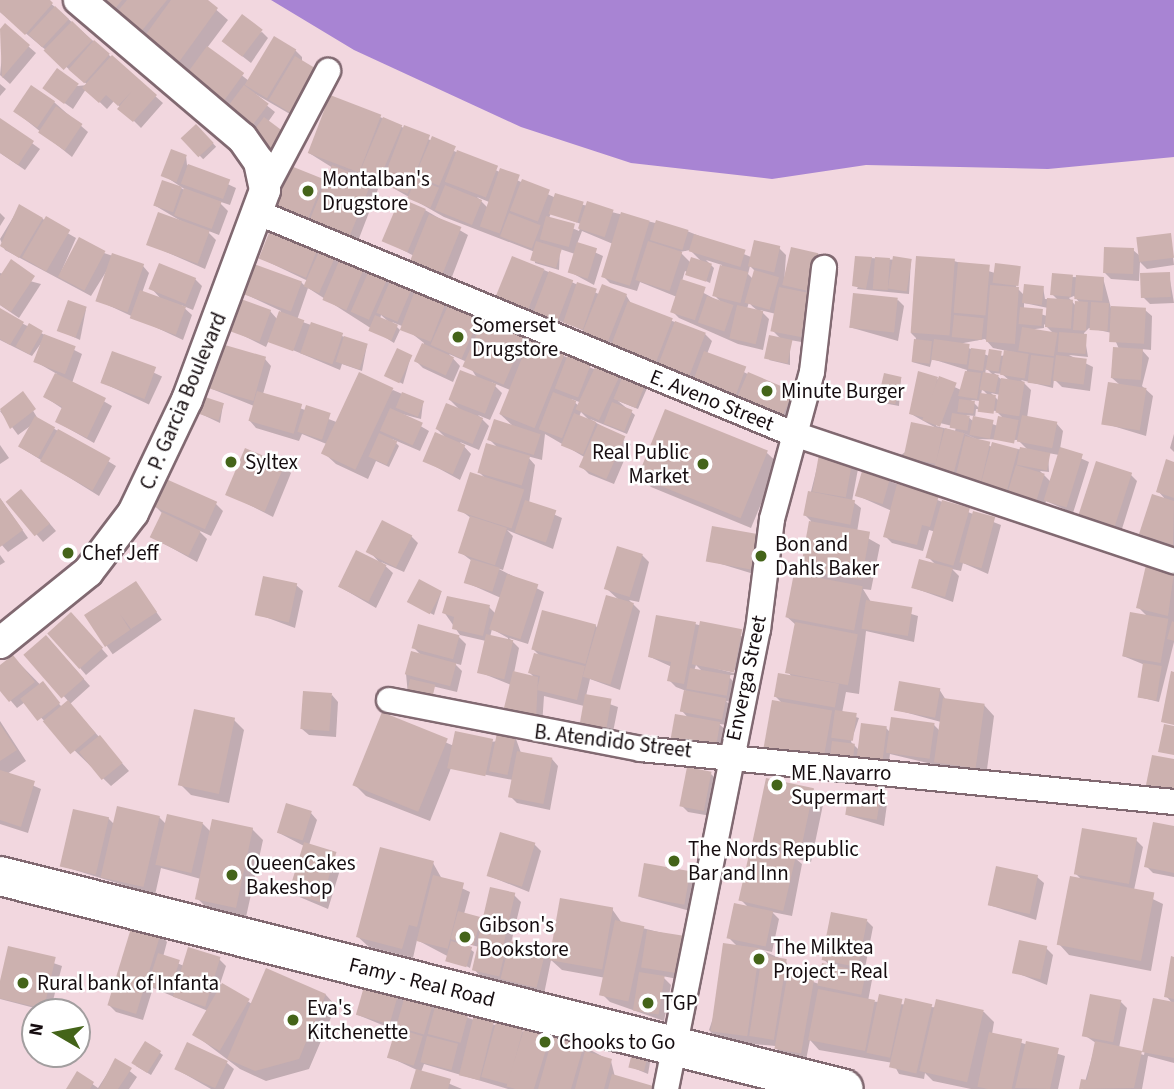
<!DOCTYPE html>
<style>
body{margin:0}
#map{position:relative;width:1174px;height:1089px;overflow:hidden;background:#f2d7df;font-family:"Source Sans 3",sans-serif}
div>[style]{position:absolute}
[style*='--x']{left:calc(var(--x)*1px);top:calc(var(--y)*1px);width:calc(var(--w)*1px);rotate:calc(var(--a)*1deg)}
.water>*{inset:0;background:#a884d3}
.shadow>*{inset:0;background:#0003;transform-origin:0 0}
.building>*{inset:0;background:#ccb1af;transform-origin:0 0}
.roads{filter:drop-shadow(2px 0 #816971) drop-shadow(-2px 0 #816971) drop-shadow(0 2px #816971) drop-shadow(0 -2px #816971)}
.minor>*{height:24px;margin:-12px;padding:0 12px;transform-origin:12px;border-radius:12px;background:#fff}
.tertiary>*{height:30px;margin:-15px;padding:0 15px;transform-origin:15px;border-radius:15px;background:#fff}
.primary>*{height:38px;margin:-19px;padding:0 19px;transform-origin:19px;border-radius:19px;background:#fff}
.dots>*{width:19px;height:19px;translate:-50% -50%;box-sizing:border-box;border:4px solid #fff;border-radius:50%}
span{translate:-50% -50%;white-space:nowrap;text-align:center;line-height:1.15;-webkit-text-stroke:5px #fff;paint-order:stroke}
.poi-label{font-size:21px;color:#160d10}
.left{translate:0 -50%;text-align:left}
.right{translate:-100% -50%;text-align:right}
.street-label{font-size:21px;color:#160d10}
.north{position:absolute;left:21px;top:998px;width:70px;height:70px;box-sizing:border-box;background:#fff;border:2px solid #a29e9f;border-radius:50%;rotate:280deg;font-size:19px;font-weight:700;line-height:28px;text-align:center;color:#160d10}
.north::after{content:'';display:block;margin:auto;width:24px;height:32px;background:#446419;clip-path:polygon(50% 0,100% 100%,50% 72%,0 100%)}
</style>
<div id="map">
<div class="water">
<i style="clip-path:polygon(271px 0,1174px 0,1174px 157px,1048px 169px,866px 165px,772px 179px,631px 163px,521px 127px,354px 50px)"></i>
</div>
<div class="shadow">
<i style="clip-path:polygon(0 0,47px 0,163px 103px,141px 128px,114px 101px,107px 109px,86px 89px,73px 109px,45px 89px,88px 85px,0 12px)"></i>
<i style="clip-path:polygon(105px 0,205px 0,228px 20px,207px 48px,249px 81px,275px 38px,295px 50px,302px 57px,302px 121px,245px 88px,275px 112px,268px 122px,278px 155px)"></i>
<i style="clip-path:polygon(5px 26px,36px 53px,10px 84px,0 75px)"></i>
<i style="clip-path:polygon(262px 32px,268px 38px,251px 63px,224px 42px)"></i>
<i style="clip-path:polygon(0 84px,6px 89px,0 96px)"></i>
<i style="clip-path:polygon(54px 102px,88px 132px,72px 157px,16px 112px)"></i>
<i style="clip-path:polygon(evenodd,380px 117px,556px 198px,687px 231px,751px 257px,779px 248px,786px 255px,784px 284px,817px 254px,823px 261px,807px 343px,790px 340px,790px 365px,769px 360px,781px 339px,773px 331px,776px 314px,760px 310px,769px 319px,763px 350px,738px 344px,679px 318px,672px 311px,677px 297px,640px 282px,637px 291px,610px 283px,603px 276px,613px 244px,582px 231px,577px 244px,603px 256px,594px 285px,570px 272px,575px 254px,560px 249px,559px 270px,535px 263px,535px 252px,444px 217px,372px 176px,378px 189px,358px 241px,273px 204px,327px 184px,333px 168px,309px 153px,380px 117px,477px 197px,489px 202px,487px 207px,477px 197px,380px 117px,551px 213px,581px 224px,579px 231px,549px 218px,551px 213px,380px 117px,690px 250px,702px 262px,691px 263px,680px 252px,690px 250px,380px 117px,706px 260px,722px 265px,714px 295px,722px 303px,682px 281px,685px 271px,710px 283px,714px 268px,706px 260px,380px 117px,750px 266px,756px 272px,754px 280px,748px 274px,750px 266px,380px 117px,749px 302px,752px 306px,758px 311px,747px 309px,749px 302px)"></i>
<i style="clip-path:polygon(0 120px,40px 149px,25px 170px,0 153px)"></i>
<i style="left:196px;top:126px;width:29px;height:18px;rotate:46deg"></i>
<i style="clip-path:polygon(186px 156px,187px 165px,236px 188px,230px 205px,218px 201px,228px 211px,219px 235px,206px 230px,216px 240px,205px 269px,148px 244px,186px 224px,154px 205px,181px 188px,192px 194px,163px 175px)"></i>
<i style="clip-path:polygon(20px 206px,76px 238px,61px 272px,104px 253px,143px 266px,149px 273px,142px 293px,162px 300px,151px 288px,195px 279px,202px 286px,193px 310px,181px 305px,192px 315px,183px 340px,97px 300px,109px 267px,91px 296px,5px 250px,0 239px)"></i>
<i style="clip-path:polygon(425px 210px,468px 235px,450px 282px,419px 270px,414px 256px,386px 241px)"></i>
<i style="clip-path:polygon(0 213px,5px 218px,0 226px)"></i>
<i style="clip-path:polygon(1170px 235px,1174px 265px,1147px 269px,1140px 262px,1139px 281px,1111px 279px,1105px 273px,1133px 250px,1140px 256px)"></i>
<i style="clip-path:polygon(evenodd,317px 249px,596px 370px,648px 386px,638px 409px,618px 401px,635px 415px,627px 434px,590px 419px,631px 444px,614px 484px,589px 474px,582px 467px,586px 458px,545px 434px,542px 460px,527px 456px,535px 465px,529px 503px,562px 518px,553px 549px,507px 530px,513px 536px,503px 570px,497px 568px,544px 592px,528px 644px,509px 638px,519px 648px,514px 673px,536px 679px,530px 673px,540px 656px,534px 650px,595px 625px,599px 630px,619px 600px,607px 589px,642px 555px,649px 562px,639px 602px,629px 600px,640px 611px,620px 690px,590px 679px,586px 696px,618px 707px,612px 737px,584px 706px,544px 696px,542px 726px,511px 685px,479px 672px,486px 641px,460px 635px,444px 612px,489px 607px,496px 614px,501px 598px,465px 582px,472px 561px,460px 552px,471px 518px,460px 510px,486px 479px,479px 472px,498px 448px,489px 439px,514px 427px,500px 414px,510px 390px,491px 382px,502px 393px,490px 420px,478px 415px,489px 426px,479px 450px,460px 442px,471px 454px,460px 480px,425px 461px,448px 440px,437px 429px,460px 410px,450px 400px,477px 378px,467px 362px,449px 354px,460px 366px,453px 382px,423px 368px,416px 361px,424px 343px,402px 326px,392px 322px,400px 330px,394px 343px,308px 288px,297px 320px,367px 345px,362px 371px,342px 364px,340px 370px,269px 340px,266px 347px,232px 330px,270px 311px,278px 320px,281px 311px,245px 294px,301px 282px,306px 287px,308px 281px,260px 258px,317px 249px,381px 315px,390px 323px,380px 319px,381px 315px,317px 249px,571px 399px,582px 403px,580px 407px,571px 399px,317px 249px,581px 412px,590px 421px,579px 417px,581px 412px,317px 249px,492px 629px,508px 638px,508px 641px,490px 637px,492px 629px)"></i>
<i style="clip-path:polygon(871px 258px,911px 261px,909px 294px,857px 289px)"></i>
<i style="clip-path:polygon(evenodd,954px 261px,995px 273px,1020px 268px,1016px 287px,1025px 296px,1043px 287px,1045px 299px,1058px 300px,1052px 294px,1072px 277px,1103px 278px,1111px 308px,1145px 310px,1152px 316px,1151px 350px,1141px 349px,1149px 358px,1142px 386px,1153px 396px,1146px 436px,1103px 423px,1120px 385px,1112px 378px,1119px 349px,1112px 333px,1089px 328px,1084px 333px,1088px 357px,1069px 355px,1093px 367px,1090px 391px,1062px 387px,1054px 379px,1053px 388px,1021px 380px,1031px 390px,1027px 418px,1057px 424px,1063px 431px,1060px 449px,1089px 462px,1073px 513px,1046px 501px,1043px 511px,901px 455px,938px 429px,911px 414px,937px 379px,961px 390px,967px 370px,932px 359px,930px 367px,912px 362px,916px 338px,911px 333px,954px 261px,1074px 296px,1080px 303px,1076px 306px,1069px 298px,1074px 296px,954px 261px,1024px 303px,1048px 308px,1047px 316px,1024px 309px,1024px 303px,954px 261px,1044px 324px,1054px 334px,1027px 330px,1044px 328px,1044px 324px,954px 261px,985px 339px,993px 348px,1026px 355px,989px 356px,958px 344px,985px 339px,954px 261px,986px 368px,994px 376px,985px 375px,986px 368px,954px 261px,994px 373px,1002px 374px,1010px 381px,1002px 380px,994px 373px,954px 261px,982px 389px,989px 396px,981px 395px,982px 389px,954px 261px,991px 393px,1000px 395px,999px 401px,991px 393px,954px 261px,971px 400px,980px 401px,979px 408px,971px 400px,954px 261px,976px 409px,996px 411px,1004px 419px,998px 426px,975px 418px,976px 409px,954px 261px,966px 415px,975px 416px,974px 422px,966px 415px,954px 261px,936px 422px,956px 427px,955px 431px,936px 426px,936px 422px,954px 261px,959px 431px,976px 439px,1018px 440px,1028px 450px,992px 447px,959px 431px,954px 261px,1048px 453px,1059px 455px,1050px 481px,1040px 471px,1049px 472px,1048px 453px)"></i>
<i style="clip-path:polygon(544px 270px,601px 295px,626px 295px,632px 305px,705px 334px,712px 341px,707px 354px,799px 399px,790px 422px,566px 323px,505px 305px)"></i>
<i style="clip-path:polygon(0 273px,41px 284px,19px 318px,0 305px)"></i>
<i style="clip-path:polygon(1169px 274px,1174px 303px,1150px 304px,1143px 297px)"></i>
<i style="clip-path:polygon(898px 300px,904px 306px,898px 341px,849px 327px)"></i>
<i style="clip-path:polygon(86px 309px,80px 340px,59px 330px)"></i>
<i style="clip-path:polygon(0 312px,82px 354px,72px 383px,112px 406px,94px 443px,57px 422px,63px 409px,45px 397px,57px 374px,36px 362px,44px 339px,32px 356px,0 340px)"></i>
<i style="left:114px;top:354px;width:53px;height:31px;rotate:25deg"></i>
<i style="clip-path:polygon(411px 356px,403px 384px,386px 375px)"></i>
<i style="clip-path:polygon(265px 359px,271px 366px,263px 394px,339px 423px,393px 390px,423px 403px,421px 419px,398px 413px,429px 431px,420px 451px,392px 439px,399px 446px,389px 467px,376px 461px,368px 479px,336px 464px,325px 454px,329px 445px,302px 434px,299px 441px,256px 428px,250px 421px,254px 406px,207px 387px)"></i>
<i style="clip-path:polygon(901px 378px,899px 406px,883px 403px,880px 400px)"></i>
<i style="clip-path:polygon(23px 394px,38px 419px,116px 466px,99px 496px,20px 447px,33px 424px,18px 435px,0 411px)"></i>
<i style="clip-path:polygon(223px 405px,220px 423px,201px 414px)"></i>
<i style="clip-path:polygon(666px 411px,767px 453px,778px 463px,751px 528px,651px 487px,640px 476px)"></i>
<i style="clip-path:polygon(1174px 434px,1174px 452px,1170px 448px)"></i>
<i style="clip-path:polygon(0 445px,9px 458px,0 464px)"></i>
<i style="clip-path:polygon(820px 456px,858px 469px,852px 501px,861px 508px,857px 532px,880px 545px,871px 590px,863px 589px,871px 602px,918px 616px,914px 642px,866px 631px,859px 694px,846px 692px,842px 713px,859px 718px,851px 742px,859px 750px,886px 728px,891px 733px,934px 725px,940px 731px,941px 722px,897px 710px,939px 689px,946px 700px,984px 705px,994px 716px,986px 777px,890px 754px,888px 770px,864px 766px,856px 758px,776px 758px,765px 748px,783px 704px,775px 696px,792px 677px,788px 672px,796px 625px,787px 617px,811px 578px,802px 569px,811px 521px,805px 515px)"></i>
<i style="clip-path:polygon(1174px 463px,1174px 549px,1141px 534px,1166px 500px,1158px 491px)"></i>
<i style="clip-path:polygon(284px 466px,291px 473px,273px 517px,228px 494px)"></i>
<i style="clip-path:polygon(1131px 475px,1137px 481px,1121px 532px,1081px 514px)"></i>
<i style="clip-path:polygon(889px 481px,1001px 525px,988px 574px,963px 563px,961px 571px,952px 569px,959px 576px,953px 602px,914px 588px,937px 566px,929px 558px,936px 532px,929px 530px,923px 551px,892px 543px,885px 536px,892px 511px,858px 496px)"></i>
<i style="clip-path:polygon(0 498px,28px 538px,8px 552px,0 543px)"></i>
<i style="clip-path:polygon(28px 498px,56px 531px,43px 542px,9px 502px)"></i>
<i style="clip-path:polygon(216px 504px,223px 511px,211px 536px,198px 530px,207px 539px,197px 562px,152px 537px,162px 513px,155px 506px)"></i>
<i style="clip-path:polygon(411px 536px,418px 543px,404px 572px,381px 562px,393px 573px,376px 608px,340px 587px,380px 563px,369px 551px)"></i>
<i style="clip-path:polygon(756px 536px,763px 543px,757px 575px,708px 560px)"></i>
<i style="clip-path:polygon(0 555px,5px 562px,0 565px)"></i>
<i style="clip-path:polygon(1148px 567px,1174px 574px,1174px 642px,1159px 702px,1139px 697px,1145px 665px,1123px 656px,1148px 617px,1138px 607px)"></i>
<i style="left:136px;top:583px;width:45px;height:60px;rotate:55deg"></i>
<i style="clip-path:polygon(296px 585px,303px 591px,295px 628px,257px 614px)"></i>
<i style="clip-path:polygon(441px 593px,434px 615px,409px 602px)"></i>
<i style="clip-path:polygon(78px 621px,108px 656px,86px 675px,80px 668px)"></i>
<i style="clip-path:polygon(evenodd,695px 624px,748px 638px,741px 671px,699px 664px,741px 675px,727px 675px,736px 684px,733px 702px,726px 701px,732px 707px,729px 725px,719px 724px,726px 730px,722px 755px,682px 711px,694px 694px,676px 687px,669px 680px,672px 667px,650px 657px,695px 624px,696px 665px,703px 672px,694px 671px,696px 665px)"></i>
<i style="clip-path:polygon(459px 637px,466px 644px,461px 665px,454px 663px,462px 671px,457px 692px,432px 686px,433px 704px,408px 695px,406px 674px,422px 656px,413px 647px)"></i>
<i style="clip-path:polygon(53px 644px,90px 686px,70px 704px,129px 771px,111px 786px,25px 702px,17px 708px,0 688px,0 668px,20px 664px,62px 707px,69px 702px,27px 655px)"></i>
<i style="clip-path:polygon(332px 695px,338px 702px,336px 737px,309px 735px,302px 729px)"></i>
<i style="clip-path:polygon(383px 715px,454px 746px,516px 739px,521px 753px,552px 759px,558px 766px,550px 810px,517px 803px,510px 796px,513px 780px,451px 768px,430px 821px,366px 796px,356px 786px)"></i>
<i style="clip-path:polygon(234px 720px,244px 730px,229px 803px,191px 795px,180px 784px)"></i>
<i style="clip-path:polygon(0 721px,26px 761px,7px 774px,41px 789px,28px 833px,0 824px)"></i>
<i style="clip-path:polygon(711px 774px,718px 781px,711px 816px,688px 812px,681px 805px)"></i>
<i style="clip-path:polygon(813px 789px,824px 800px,811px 862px,796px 859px,802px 864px,792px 916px,772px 912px,779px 919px,772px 952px,759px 949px,786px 961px,791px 974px,819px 984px,831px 966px,823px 959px,867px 921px,873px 927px,864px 973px,872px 980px,868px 1001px,984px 1012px,994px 1022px,992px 1034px,1065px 1056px,1058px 1089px,971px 1089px,933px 1081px,925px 1073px,924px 1079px,899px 1074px,893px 1063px,819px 1050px,810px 1040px,806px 1060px,781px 1054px,775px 1046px,719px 1041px,709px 1030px,737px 946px,728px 937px,749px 908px,742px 901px,764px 851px,755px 842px)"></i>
<i style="clip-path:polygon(880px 797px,887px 804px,884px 826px,847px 815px)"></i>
<i style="clip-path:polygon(311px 813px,317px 820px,309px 845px,343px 860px,328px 909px,290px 893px,304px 846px,279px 833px)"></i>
<i style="clip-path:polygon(159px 817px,166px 824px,203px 824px,211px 832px,252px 829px,263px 840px,246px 917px,208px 909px,197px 898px,201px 879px,161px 868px,155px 895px,62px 866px,108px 818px,115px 825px)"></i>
<i style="clip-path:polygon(1174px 828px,1174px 877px,1153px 873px,1146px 866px)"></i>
<i style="clip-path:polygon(1136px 840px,1143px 847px,1134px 890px,1163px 904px,1151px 971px,1069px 955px,1059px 944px,1082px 880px,1075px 873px)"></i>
<i style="clip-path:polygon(534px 844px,541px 851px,529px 892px,489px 876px)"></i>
<i style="clip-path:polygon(433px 863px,442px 879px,470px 892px,464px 914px,484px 922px,514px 895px,521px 902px,511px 943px,551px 958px,612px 909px,622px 923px,683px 938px,690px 945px,683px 980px,662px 976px,671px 985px,664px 1021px,610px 1002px,603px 995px,606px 978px,562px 970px,551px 960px,544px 994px,480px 976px,474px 969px,479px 947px,460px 942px,474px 952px,470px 968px,417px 940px,413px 958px,369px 947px,358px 937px)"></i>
<i style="clip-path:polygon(689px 872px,696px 879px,690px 911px,640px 897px)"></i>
<i style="clip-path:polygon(1037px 877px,1044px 883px,1036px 920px,989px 905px)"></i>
<i style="clip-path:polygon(161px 935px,167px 942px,163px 957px,184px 966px,219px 959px,226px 966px,220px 984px,252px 1004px,267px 970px,326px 995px,336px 1006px,309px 1069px,266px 1081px,240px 1069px,195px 1035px,208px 1011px,153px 988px,143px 1020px,116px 1012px,109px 1005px)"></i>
<i style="clip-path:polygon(9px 948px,62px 966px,50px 1012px,0 999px)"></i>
<i style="clip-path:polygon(1046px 948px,1053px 955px,1047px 985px,1014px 972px)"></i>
<i style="clip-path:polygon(1174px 959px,1174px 1063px,1148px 1056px,1142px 1089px,1083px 1089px,1096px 1043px,1084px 1035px,1120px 1001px,1127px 1008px,1119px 1048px,1144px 1055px,1154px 1000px,1173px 1004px,1166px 996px)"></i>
<i style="clip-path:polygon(398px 994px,405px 1002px,407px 994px,474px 1020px,583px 1046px,611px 1061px,615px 1077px,654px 1089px,508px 1089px,424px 1064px,421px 1072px,462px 1089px,412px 1089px,417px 1070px,389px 1057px,397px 1031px,358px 1015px)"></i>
<i style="clip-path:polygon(146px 1043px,163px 1055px,151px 1075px,136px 1066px)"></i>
<i style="clip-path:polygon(651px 1057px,648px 1074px,631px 1067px)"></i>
<i style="clip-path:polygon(116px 1060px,137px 1077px,129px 1089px,68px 1089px,78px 1074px,98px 1088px)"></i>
<i style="clip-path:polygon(227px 1063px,234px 1069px,224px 1089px,211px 1089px,176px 1069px)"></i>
</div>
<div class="building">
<i style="clip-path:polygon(0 0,50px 0,53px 3px,25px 35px,0 12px)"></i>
<i style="clip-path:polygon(104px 0,122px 0,115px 9px)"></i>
<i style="clip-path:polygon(127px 0,167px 0,140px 33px,116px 13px)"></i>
<i style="clip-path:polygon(171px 0,208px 0,218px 8px,179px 62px,144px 37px)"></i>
<i style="left:55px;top:6px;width:19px;height:39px;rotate:43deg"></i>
<i style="left:242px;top:14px;width:26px;height:34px;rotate:37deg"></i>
<i style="left:72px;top:21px;width:28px;height:41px;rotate:44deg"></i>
<i style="clip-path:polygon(5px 23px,30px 45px,2px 78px,0 29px)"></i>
<i style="left:274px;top:36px;width:26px;height:57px;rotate:31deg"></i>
<i style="left:94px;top:40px;width:21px;height:39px;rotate:41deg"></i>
<i style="left:207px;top:46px;width:46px;height:34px;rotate:36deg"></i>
<i style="clip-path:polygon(112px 55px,157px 95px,133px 122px,117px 109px,132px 91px,118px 106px,106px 95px,99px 103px,82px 88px)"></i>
<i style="left:295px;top:56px;width:29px;height:51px;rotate:31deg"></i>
<i style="left:57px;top:68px;width:27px;height:25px;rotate:36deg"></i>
<i style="left:31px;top:85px;width:29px;height:32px;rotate:34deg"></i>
<i style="left:244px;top:85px;width:31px;height:32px;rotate:37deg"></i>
<i style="left:330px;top:95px;width:55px;height:62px;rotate:21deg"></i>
<i style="left:56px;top:106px;width:32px;height:32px;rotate:34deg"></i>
<i style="left:264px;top:117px;width:30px;height:23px;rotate:37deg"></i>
<i style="left:383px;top:117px;width:21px;height:56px;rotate:23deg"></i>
<i style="clip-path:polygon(0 118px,34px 141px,18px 165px,0 153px)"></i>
<i style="left:196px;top:124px;width:26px;height:21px;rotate:47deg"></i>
<i style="left:404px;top:125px;width:28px;height:63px;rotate:21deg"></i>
<i style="left:432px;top:136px;width:26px;height:43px;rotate:23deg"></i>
<i style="left:171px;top:149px;width:17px;height:29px;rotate:21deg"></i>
<i style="left:457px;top:150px;width:44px;height:34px;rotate:21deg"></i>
<i style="left:188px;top:164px;width:45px;height:21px;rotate:20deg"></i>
<i style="left:286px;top:164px;width:41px;height:44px;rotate:22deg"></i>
<i style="left:332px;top:165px;width:43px;height:59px;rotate:22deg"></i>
<i style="left:500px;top:168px;width:21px;height:62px;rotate:19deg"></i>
<i style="left:416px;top:178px;width:25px;height:22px;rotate:23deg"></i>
<i style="left:522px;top:179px;width:30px;height:34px;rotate:21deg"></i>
<i style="left:162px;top:180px;width:21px;height:27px;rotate:19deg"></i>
<i style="left:445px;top:185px;width:40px;height:27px;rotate:22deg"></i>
<i style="left:184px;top:188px;width:40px;height:29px;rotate:20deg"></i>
<i style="left:555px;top:193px;width:30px;height:22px;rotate:17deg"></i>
<i style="left:400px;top:198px;width:28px;height:47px;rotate:23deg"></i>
<i style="left:587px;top:201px;width:28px;height:29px;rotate:18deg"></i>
<i style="clip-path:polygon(19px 204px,43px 218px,19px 258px,0 246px)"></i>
<i style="left:158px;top:212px;width:55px;height:35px;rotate:20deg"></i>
<i style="left:621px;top:212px;width:30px;height:68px;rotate:17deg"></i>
<i style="left:509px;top:213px;width:34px;height:25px;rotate:21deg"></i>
<i style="left:429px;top:214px;width:35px;height:53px;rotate:22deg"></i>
<i style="left:46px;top:216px;width:28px;height:48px;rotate:30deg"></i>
<i style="left:546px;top:216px;width:30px;height:24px;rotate:15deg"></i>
<i style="left:656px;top:220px;width:34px;height:21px;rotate:17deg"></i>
<i style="left:271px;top:228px;width:51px;height:33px;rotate:22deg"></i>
<i style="left:1171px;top:233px;width:25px;height:35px;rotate:83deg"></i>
<i style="left:694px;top:234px;width:54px;height:18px;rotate:17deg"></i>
<i style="left:79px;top:237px;width:30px;height:45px;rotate:28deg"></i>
<i style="left:754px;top:240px;width:27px;height:27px;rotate:13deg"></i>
<i style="left:536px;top:241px;width:27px;height:20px;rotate:17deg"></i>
<i style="left:648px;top:241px;width:36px;height:41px;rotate:18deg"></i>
<i style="left:577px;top:242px;width:21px;height:32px;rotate:17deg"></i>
<i style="left:321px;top:247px;width:17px;height:43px;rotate:24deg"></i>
<i style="left:791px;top:247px;width:28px;height:39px;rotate:13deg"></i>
<i style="left:1104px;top:247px;width:30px;height:26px;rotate:2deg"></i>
<i style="left:112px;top:253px;width:34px;height:51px;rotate:19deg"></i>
<i style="left:342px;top:254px;width:26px;height:50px;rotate:23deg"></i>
<i style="left:512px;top:256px;width:35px;height:46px;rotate:22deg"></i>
<i style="clip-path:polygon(855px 256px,872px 257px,866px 289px,852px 286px)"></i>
<i style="left:893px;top:256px;width:19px;height:33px;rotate:9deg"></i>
<i style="left:916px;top:256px;width:39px;height:77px;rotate:4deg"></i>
<i style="left:691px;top:257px;width:22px;height:19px;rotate:18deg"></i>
<i style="left:875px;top:257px;width:15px;height:32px;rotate:4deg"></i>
<i style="clip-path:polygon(11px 259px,35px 276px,11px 312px,0 305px,0 276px)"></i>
<i style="left:958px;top:262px;width:32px;height:51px;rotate:5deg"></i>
<i style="left:159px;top:263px;width:40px;height:28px;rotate:22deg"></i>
<i style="left:995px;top:263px;width:26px;height:20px;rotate:7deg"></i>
<i style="left:254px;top:264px;width:51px;height:32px;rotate:20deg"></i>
<i style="left:720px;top:265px;width:29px;height:32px;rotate:14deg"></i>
<i style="left:371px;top:266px;width:20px;height:50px;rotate:24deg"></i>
<i style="left:754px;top:270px;width:26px;height:34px;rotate:16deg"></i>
<i style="left:549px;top:271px;width:26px;height:43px;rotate:21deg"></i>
<i style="left:1170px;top:272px;width:25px;height:30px;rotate:88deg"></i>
<i style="left:1052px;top:273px;width:21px;height:22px;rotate:5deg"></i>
<i style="left:1076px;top:275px;width:28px;height:24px;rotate:4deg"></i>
<i style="left:392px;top:276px;width:23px;height:40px;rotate:23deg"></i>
<i style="left:681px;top:279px;width:26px;height:35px;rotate:18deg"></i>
<i style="left:577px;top:282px;width:21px;height:43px;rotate:19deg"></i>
<i style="left:602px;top:284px;width:27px;height:59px;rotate:22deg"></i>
<i style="left:1024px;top:284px;width:20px;height:19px;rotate:6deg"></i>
<i style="left:990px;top:285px;width:29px;height:57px;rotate:4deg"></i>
<i style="left:779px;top:287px;width:31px;height:45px;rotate:11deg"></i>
<i style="left:416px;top:288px;width:33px;height:45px;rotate:21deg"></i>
<i style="left:140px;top:290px;width:49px;height:30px;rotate:20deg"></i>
<i style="left:853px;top:293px;width:45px;height:35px;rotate:6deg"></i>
<i style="left:707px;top:296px;width:28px;height:28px;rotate:19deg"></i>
<i style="left:1047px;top:298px;width:26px;height:29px;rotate:4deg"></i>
<i style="left:241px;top:299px;width:32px;height:34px;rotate:20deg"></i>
<i style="left:68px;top:300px;width:20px;height:33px;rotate:20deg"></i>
<i style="left:450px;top:301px;width:34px;height:48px;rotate:24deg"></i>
<i style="left:628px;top:301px;width:48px;height:50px;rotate:21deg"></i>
<i style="left:1075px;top:301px;width:13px;height:29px;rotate:4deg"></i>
<i style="left:1091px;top:302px;width:18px;height:28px;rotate:3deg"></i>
<i style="left:737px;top:305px;width:27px;height:34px;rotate:13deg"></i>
<i style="left:1111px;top:306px;width:35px;height:36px;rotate:3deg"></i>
<i style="left:1020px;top:307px;width:23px;height:17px;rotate:5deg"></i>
<i style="clip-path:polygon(0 308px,24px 322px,10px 345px,0 339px)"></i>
<i style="left:279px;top:311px;width:27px;height:33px;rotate:20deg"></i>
<i style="left:375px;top:315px;width:25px;height:17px;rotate:23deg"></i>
<i style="left:954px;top:315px;width:30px;height:22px;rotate:6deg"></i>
<i style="left:484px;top:318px;width:45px;height:53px;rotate:24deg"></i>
<i style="left:675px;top:321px;width:33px;height:47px;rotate:21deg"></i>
<i style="left:311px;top:322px;width:34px;height:33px;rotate:19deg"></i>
<i style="left:29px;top:323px;width:16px;height:27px;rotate:30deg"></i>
<i style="left:1022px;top:327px;width:36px;height:24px;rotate:9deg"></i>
<i style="left:1059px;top:332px;width:28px;height:20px;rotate:4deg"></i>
<i style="left:44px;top:334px;width:34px;height:30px;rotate:21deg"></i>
<i style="left:769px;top:335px;width:24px;height:24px;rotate:12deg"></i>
<i style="left:344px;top:336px;width:25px;height:27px;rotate:18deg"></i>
<i style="left:530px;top:338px;width:38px;height:82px;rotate:22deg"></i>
<i style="left:914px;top:339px;width:18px;height:23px;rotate:6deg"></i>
<i style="left:934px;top:339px;width:36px;height:21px;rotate:8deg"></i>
<i style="left:218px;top:343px;width:50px;height:46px;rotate:16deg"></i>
<i style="left:422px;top:343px;width:35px;height:20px;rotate:24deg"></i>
<i style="left:1113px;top:347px;width:30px;height:31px;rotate:4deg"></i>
<i style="left:397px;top:348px;width:17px;height:31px;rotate:25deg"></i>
<i style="left:971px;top:348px;width:15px;height:21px;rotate:8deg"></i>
<i style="left:989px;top:349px;width:13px;height:21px;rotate:9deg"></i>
<i style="left:1004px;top:350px;width:25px;height:25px;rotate:9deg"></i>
<i style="left:112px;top:351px;width:47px;height:34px;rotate:20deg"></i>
<i style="left:704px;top:351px;width:45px;height:32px;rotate:20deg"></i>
<i style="left:568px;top:354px;width:25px;height:37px;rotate:21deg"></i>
<i style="left:1031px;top:355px;width:23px;height:28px;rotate:7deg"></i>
<i style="left:1056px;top:355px;width:31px;height:26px;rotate:7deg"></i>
<i style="left:597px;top:363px;width:26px;height:51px;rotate:25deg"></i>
<i style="left:460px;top:370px;width:39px;height:32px;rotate:21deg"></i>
<i style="clip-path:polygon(918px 371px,938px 377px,926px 418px,909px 414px)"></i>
<i style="clip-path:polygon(965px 371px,981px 373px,977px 399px,958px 396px)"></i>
<i style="left:359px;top:372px;width:38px;height:90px;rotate:25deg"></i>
<i style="left:748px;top:372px;width:49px;height:28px;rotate:23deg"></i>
<i style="left:983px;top:372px;width:16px;height:18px;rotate:11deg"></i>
<i style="clip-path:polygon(55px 373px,106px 398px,87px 438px,55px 422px,62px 407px,43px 397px)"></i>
<i style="left:624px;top:373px;width:24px;height:28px;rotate:22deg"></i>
<i style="left:884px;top:373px;width:18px;height:28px;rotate:13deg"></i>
<i style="left:939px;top:376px;width:19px;height:47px;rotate:21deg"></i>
<i style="left:1001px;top:378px;width:24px;height:35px;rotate:9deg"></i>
<i style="left:1108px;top:382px;width:39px;height:43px;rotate:9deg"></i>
<i style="clip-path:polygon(23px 391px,36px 409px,10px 429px,0 409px)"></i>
<i style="left:257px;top:391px;width:47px;height:31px;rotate:16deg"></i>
<i style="left:402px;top:392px;width:24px;height:17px;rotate:22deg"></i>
<i style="left:553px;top:392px;width:25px;height:40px;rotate:21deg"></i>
<i style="left:980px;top:393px;width:16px;height:19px;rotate:7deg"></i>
<i style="left:205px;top:397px;width:20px;height:18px;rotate:18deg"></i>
<i style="left:959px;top:399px;width:16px;height:13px;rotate:7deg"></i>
<i style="left:612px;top:402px;width:22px;height:23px;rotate:21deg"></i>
<i style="left:446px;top:403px;width:40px;height:28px;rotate:22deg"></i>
<i style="left:306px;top:405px;width:26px;height:28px;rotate:18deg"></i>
<i style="left:390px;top:408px;width:36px;height:25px;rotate:24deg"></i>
<i style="left:665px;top:409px;width:111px;height:73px;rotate:22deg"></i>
<i style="left:574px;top:413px;width:24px;height:35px;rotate:22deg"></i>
<i style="left:952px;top:413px;width:18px;height:15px;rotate:9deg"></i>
<i style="left:1022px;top:415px;width:36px;height:27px;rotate:11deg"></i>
<i style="left:35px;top:416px;width:23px;height:35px;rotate:29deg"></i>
<i style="left:973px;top:416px;width:21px;height:19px;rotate:11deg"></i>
<i style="left:998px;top:416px;width:21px;height:24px;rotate:11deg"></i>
<i style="left:494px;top:419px;width:49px;height:22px;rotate:18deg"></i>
<i style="left:911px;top:422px;width:33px;height:36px;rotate:12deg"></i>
<i style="left:598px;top:424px;width:30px;height:47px;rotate:24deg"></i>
<i style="left:945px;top:428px;width:20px;height:41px;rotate:15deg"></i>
<i style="left:58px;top:429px;width:60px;height:37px;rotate:29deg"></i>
<i style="left:435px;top:432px;width:33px;height:32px;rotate:23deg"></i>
<i style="left:379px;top:433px;width:20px;height:26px;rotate:24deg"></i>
<i style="left:965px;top:436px;width:26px;height:41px;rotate:13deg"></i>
<i style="left:992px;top:442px;width:27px;height:45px;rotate:15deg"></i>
<i style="left:486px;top:443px;width:46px;height:31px;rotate:16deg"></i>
<i style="left:1020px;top:447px;width:31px;height:18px;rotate:11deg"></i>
<i style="left:1060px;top:447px;width:24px;height:56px;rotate:17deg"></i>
<i style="left:245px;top:448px;width:43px;height:51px;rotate:23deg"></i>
<i style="left:819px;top:454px;width:34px;height:38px;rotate:10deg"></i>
<i style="clip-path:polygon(1166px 459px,1174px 462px,1174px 498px,1156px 492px)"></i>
<i style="left:1096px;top:461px;width:38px;height:56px;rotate:18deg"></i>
<i style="left:1016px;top:465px;width:30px;height:33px;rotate:17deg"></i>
<i style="left:862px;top:471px;width:29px;height:26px;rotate:16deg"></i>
<i style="left:470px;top:472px;width:57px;height:41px;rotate:18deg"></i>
<i style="left:166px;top:479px;width:56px;height:30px;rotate:24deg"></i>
<i style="clip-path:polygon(897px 484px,939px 495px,930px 527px,922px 525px,917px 545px,883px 537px)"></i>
<i style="left:21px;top:489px;width:45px;height:20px;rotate:50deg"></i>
<i style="left:808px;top:491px;width:48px;height:25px;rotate:11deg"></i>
<i style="clip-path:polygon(1152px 494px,1174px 501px,1173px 545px,1139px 534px)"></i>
<i style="clip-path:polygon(0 498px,23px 530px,0 547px)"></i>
<i style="left:525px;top:500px;width:33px;height:34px;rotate:18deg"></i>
<i style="left:942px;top:500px;width:29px;height:60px;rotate:16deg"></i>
<i style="left:973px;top:511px;width:23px;height:53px;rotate:15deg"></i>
<i style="left:162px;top:512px;width:43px;height:28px;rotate:26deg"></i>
<i style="left:470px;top:516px;width:39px;height:39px;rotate:18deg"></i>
<i style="left:382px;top:520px;width:34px;height:36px;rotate:27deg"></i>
<i style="left:809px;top:521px;width:62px;height:49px;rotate:10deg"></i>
<i style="left:712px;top:526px;width:46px;height:36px;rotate:10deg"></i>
<i style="left:617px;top:546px;width:27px;height:45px;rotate:17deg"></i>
<i style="left:356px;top:550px;width:34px;height:41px;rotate:26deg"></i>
<i style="left:471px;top:559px;width:30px;height:25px;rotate:17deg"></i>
<i style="left:919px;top:559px;width:35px;height:30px;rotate:15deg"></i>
<i style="clip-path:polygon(1146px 565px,1174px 572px,1168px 616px,1136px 608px)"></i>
<i style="left:794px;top:573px;width:70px;height:45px;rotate:11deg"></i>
<i style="left:507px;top:574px;width:33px;height:58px;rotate:18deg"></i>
<i style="left:263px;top:576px;width:35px;height:40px;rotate:12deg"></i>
<i style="left:419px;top:579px;width:26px;height:26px;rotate:28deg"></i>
<i style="clip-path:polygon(136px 581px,157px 612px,131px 629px,120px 614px,130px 630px,105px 647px,84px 615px)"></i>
<i style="left:606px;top:595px;width:29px;height:85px;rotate:16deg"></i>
<i style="clip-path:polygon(447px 596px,490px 605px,483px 636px,452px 629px,454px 617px,442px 613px)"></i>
<i style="left:866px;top:600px;width:47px;height:29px;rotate:9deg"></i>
<i style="left:542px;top:610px;width:56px;height:41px;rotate:15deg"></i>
<i style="left:71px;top:612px;width:48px;height:32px;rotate:48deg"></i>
<i style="left:1130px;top:612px;width:39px;height:45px;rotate:10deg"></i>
<i style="clip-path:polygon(656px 615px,696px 622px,684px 684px,667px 681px,671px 662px,648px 657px)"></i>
<i style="left:700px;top:621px;width:43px;height:44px;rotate:11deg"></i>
<i style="clip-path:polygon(1172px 621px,1174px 622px,1174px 641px,1167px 639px)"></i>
<i style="left:795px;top:622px;width:64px;height:52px;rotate:11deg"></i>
<i style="left:418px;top:624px;width:43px;height:25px;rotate:15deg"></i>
<i style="left:486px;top:634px;width:28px;height:40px;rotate:13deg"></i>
<i style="left:46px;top:635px;width:58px;height:30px;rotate:49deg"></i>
<i style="left:411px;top:651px;width:47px;height:24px;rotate:15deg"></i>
<i style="clip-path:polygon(534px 653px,585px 666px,577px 700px,537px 690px,540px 676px,528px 673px)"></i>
<i style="clip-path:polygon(13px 655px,35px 682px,9px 702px,0 691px,0 665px)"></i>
<i style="left:1143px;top:663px;width:19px;height:35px;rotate:9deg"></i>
<i style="left:690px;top:668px;width:41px;height:21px;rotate:10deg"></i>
<i style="clip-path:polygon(513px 671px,538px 677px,536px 720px,503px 712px)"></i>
<i style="clip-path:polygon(1171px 671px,1174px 672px,1174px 725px,1161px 722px)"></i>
<i style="left:778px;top:673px;width:62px;height:24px;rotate:10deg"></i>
<i style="left:410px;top:679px;width:26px;height:16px;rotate:13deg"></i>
<i style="left:43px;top:681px;width:28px;height:29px;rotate:52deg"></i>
<i style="left:899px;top:681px;width:42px;height:30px;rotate:10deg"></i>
<i style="left:684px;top:690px;width:43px;height:22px;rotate:11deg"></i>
<i style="left:303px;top:691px;width:29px;height:38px;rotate:4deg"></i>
<i style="left:585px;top:694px;width:27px;height:33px;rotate:10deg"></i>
<i style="left:943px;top:698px;width:42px;height:65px;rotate:8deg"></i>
<i style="left:68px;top:700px;width:43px;height:33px;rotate:50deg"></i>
<i style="left:772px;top:700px;width:61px;height:49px;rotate:10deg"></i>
<i style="left:194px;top:709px;width:42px;height:78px;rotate:12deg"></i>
<i style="left:835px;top:710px;width:22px;height:28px;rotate:8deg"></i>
<i style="left:382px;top:712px;width:71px;height:79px;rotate:22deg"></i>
<i style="left:675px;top:714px;width:46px;height:26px;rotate:10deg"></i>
<i style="left:891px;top:717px;width:44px;height:36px;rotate:8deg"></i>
<i style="left:861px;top:723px;width:26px;height:37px;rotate:7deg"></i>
<i style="clip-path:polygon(0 724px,17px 750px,0 761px)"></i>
<i style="clip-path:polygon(1164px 724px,1174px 726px,1174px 755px,1158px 752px)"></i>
<i style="left:455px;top:731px;width:39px;height:38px;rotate:12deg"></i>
<i style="left:497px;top:733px;width:19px;height:39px;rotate:12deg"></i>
<i style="left:100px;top:735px;width:36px;height:27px;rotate:51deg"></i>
<i style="left:832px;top:741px;width:23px;height:15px;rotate:7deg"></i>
<i style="left:517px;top:751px;width:36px;height:47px;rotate:11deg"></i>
<i style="clip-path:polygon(1152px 755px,1174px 759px,1174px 796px,1145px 790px)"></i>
<i style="left:687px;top:767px;width:25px;height:40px;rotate:11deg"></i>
<i style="clip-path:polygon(0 770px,35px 781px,21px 827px,0 820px)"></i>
<i style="left:766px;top:778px;width:49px;height:65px;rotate:12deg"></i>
<i style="left:849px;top:791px;width:32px;height:24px;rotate:9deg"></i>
<i style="left:286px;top:803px;width:27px;height:31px;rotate:17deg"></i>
<i style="left:117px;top:806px;width:44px;height:73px;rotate:13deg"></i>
<i style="left:73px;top:809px;width:37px;height:59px;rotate:13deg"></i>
<i style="left:167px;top:814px;width:37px;height:52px;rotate:13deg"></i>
<i style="left:212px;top:819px;width:42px;height:82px;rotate:12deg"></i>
<i style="clip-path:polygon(1153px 822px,1174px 826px,1174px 873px,1144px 867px)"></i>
<i style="left:1082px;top:828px;width:56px;height:47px;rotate:10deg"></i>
<i style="left:500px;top:832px;width:37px;height:46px;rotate:17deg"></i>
<i style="left:304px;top:842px;width:34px;height:53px;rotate:17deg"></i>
<i style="left:751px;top:846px;width:46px;height:56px;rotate:13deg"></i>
<i style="clip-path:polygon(380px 847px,434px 861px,417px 927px,409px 925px,402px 949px,356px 937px)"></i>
<i style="left:644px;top:863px;width:47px;height:34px;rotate:10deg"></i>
<i style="left:996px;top:866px;width:43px;height:40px;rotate:12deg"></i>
<i style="left:433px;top:875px;width:32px;height:68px;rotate:14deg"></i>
<i style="left:1070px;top:876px;width:86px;height:70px;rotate:11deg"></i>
<i style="left:490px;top:887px;width:26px;height:57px;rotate:13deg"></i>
<i style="left:560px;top:898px;width:54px;height:63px;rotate:10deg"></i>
<i style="left:734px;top:903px;width:40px;height:36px;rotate:12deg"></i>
<i style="left:458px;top:911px;width:24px;height:29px;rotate:15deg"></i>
<i style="left:831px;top:912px;width:37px;height:49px;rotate:11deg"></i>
<i style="left:615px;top:920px;width:30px;height:77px;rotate:12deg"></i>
<i style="left:132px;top:925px;width:30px;height:84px;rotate:17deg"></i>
<i style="left:647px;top:930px;width:37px;height:38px;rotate:9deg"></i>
<i style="left:1019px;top:940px;width:29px;height:34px;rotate:12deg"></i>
<i style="left:451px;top:941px;width:22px;height:21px;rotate:16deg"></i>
<i style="left:510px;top:941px;width:37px;height:39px;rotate:14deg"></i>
<i style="left:723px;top:943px;width:37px;height:89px;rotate:8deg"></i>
<i style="left:478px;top:944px;width:28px;height:27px;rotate:13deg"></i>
<i style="left:8px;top:946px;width:49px;height:53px;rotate:13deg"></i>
<i style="left:188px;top:947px;width:34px;height:52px;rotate:17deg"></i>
<i style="left:158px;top:953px;width:23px;height:34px;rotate:18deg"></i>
<i style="left:762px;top:955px;width:25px;height:82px;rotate:9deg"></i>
<i style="clip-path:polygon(1171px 956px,1174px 957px,1174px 999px,1164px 997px)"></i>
<i style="left:822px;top:963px;width:45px;height:23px;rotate:12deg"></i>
<i style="clip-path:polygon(266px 968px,326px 994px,299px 1059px,255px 1071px,227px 1059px)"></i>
<i style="left:639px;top:972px;width:26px;height:39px;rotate:9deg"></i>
<i style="left:788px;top:972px;width:27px;height:78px;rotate:10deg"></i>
<i style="left:222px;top:983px;width:32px;height:60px;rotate:30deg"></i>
<i style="left:365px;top:983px;width:35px;height:33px;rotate:16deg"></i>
<i style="left:818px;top:989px;width:58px;height:52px;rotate:11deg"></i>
<i style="left:406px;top:992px;width:29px;height:36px;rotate:16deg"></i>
<i style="left:879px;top:994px;width:24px;height:60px;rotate:12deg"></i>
<i style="left:1090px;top:994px;width:32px;height:43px;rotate:11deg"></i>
<i style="left:905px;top:998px;width:28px;height:71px;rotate:13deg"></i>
<i style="clip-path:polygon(1153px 998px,1174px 1002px,1174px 1058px,1142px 1052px)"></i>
<i style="left:936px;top:999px;width:49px;height:74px;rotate:13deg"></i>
<i style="left:436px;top:1003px;width:34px;height:32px;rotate:15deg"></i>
<i style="left:474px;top:1015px;width:21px;height:62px;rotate:14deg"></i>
<i style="left:496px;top:1022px;width:28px;height:57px;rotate:15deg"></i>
<i style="left:396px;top:1028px;width:28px;height:31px;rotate:17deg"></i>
<i style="left:524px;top:1029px;width:27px;height:60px;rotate:17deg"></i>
<i style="left:989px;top:1032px;width:34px;height:56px;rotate:12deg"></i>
<i style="left:427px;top:1036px;width:32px;height:27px;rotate:14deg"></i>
<i style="clip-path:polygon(553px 1036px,584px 1045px,571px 1089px,538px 1089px)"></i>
<i style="left:145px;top:1041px;width:19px;height:26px;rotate:32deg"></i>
<i style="clip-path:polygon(1026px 1041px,1059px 1048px,1050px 1089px,1015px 1088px)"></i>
<i style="clip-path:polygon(1095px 1041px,1142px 1051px,1134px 1088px,1079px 1089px,1081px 1079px,1087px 1080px)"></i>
<i style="left:187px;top:1042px;width:45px;height:30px;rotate:25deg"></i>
<i style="left:633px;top:1049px;width:16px;height:19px;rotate:14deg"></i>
<i style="clip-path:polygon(585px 1051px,612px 1059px,604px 1089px,575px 1089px)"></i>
<i style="clip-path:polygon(115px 1058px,132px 1068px,118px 1089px,99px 1089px)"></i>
<i style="clip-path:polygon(416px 1069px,451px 1079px,448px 1089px,410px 1089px)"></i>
<i style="clip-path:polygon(77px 1071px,94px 1082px,90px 1089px,66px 1089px)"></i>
<i style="clip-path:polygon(612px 1074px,653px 1086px,652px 1089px,608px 1089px)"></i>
</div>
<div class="roads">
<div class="minor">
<i style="--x:265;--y:190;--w:135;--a:-62.1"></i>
<i style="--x:259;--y:213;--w:576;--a:22.47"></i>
<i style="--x:791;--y:433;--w:404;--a:18.5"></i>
<i style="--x:389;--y:700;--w:257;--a:11"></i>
<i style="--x:641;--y:749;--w:536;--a:5.68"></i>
<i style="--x:666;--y:1089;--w:468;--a:-78.7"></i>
<i style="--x:758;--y:630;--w:112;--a:-82.8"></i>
<i style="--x:772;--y:519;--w:152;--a:-74.8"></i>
<i style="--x:812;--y:372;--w:105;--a:-83.4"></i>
</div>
<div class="tertiary">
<i style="--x:0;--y:643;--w:113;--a:-38.9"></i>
<i style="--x:88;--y:572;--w:74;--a:-52.7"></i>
<i style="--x:133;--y:513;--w:125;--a:-64.5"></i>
<i style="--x:187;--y:400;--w:224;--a:-69.6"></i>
<i style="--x:265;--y:190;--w:29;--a:-102"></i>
<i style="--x:259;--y:162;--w:29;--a:-125"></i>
<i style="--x:242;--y:138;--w:214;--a:-139.7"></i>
</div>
<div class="primary">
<i style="--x:0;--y:876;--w:870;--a:14.16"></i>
</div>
</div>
<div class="dots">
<i style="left:308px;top:191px;background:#446419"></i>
<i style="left:458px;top:337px;background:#446419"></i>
<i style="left:767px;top:391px;background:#446419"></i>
<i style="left:231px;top:462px;background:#446419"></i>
<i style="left:703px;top:464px;background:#446419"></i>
<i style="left:68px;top:553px;background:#446419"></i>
<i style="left:761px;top:556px;background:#446419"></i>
<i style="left:777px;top:785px;background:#446419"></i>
<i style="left:674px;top:861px;background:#446419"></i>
<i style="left:232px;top:875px;background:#446419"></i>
<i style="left:465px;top:937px;background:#446419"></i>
<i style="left:759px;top:959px;background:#446419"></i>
<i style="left:23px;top:983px;background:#446419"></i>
<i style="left:648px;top:1003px;background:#446419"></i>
<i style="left:293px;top:1020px;background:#446419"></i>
<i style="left:545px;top:1042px;background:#446419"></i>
</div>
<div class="poi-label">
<span class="left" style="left:322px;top:191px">Montalban's<br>Drugstore</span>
<span class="left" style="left:472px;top:337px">Somerset<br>Drugstore</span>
<span class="left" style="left:781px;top:391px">Minute Burger</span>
<span class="right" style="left:689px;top:464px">Real Public<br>Market</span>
<span class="left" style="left:245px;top:462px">Syltex</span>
<span class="left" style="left:775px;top:556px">Bon and<br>Dahls Baker</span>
<span class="left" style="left:82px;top:553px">Chef Jeff</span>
<span class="left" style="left:791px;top:785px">ME Navarro<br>Supermart</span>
<span class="left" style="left:688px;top:861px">The Nords Republic<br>Bar and Inn</span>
<span class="left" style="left:246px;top:875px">QueenCakes<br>Bakeshop</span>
<span class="left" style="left:479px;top:937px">Gibson's<br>Bookstore</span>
<span class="left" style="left:773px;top:959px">The Milktea<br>Project - Real</span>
<span class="left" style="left:37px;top:983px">Rural bank of Infanta</span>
<span class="left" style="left:662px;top:1003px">TGP</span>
<span class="left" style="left:307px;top:1020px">Eva's<br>Kitchenette</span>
<span class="left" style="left:559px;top:1042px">Chooks to Go</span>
</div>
<div class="street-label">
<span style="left:712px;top:400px;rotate:22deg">E. Aveno Street</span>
<span style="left:183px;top:401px;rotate:-67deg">C. P. Garcia Boulevard</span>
<span style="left:746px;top:678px;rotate:-78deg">Enverga Street</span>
<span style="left:613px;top:741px;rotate:7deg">B. Atendido Street</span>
<span style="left:422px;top:982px;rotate:14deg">Famy - Real Road</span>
</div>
<div class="north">N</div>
</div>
